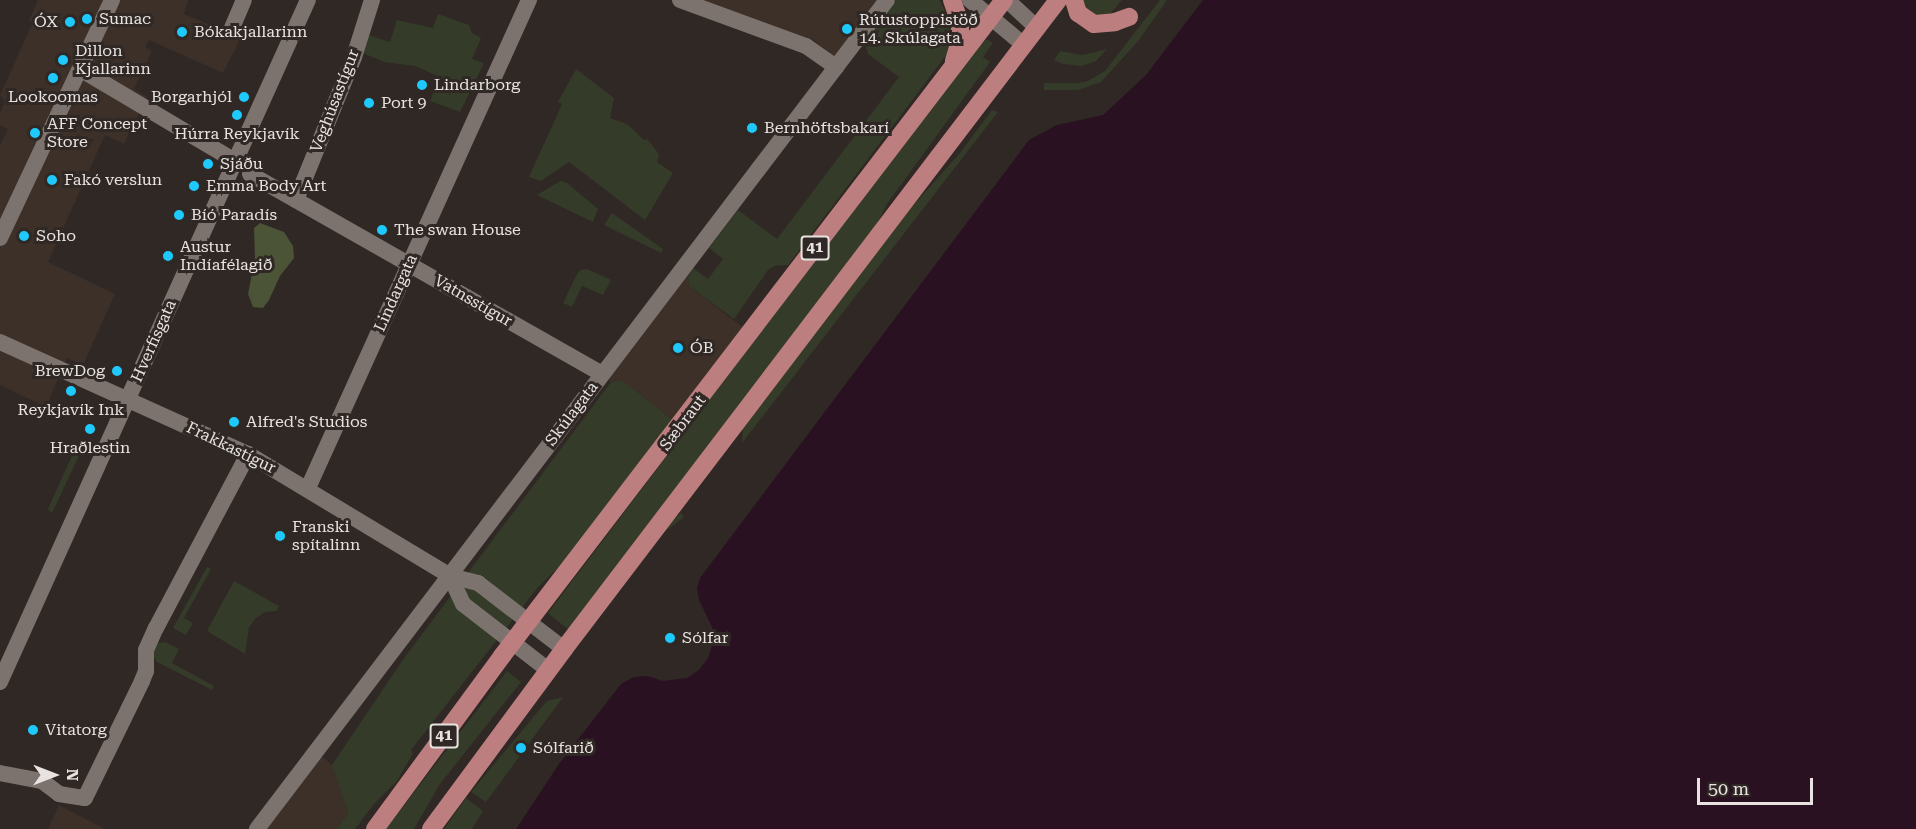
<!DOCTYPE html>
<meta charset="utf-8">
<style>
body{margin:0}
#map{position:relative;width:1916px;height:829px;overflow:hidden;background:#2f2824;font-family:"Roboto Serif",serif}
div>[style]{position:absolute}
[style*='--x']{left:calc(var(--x)*1px);top:calc(var(--y)*1px);width:calc(var(--w)*1px);rotate:calc(var(--a)*1deg)}
.built>*{inset:0;background:#3d3029}
.green>*{inset:0;background:#353b29;transform-origin:0 0}
.forest>*{inset:0;background:#4b5436}
.water>*{inset:0;background:#2a1121}
.minor>*{height:16px;margin:-8px;padding:0 8px;transform-origin:8px;border-radius:8px;background:#7c736e}
.major>*{height:18px;margin:-9px;padding:0 9px;transform-origin:9px;border-radius:9px;background:#bd7e7f}
.dots>*{width:16px;height:16px;translate:-50% -50%;box-sizing:border-box;border:3px solid #2f2824;border-radius:50%}
span{translate:-50% -50%;white-space:nowrap;text-align:center;line-height:1.15;-webkit-text-stroke:6px #2f2824;paint-order:stroke}
.shield-label span{padding:2px 4px;background:#2f2824;border:2px solid;border-radius:4px;-webkit-text-stroke-width:0}
.shield-label{font-size:15px;color:#e8e3e1;font-weight:700}
.poi-label{font-size:16px;color:#e8e3e1}
.left{translate:0 -50%;text-align:left}
.right{translate:-100% -50%;text-align:right}
.street-label{font-size:16px;color:#e8e3e1}
.north{position:absolute;left:24px;top:745px;width:60px;height:60px;-webkit-text-stroke:4px #2f2824;paint-order:stroke;rotate:90deg;font-size:16px;font-weight:700;line-height:24px;text-align:center;color:#e8e3e1}
.north::after{content:'';display:block;margin:auto;width:21px;height:27px;background:#e8e3e1;clip-path:polygon(50% 0,100% 100%,50% 72%,0 100%)}
.scale{position:absolute;left:1697px;top:778px;width:116px;height:27px;box-sizing:border-box;border:3px solid #e8e3e1;border-top:0;padding-left:8px;font-size:18px;line-height:21px;white-space:nowrap;color:#e8e3e1;-webkit-text-stroke:4px #2f2824;paint-order:stroke}
</style>
<div id="map">
<div class="built">
<i style="clip-path:polygon(38px 0,188px 0,184px 14px,241px 38px,223px 73px,149px 40px,145px 47px,152px 51px,134px 89px,147px 97px,124px 144px,105px 135px,48px 262px,115px 294px,83px 365px,67px 358px,46px 407px,0 385px,0 146px,8px 129px,0 125px,0 113px,5px 101px,0 95px,33px 22px,29px 20px)"></i>
<i style="clip-path:polygon(688px 0,880px 0,836px 58px,812px 39px)"></i>
<i style="clip-path:polygon(693px 268px,688px 278px,689px 286px,757px 338px,688px 429px,674px 421px,623px 381px,611px 382px,602px 374px)"></i>
<i style="clip-path:polygon(319px 754px,332px 765px,348px 813px,337px 829px,263px 829px)"></i>
<i style="clip-path:polygon(59px 805px,105px 829px,48px 829px)"></i>
</div>
<div class="green">
<i style="clip-path:polygon(896px 0,940px 0,951px 25px,956px 26px,950px 50px,788px 265px,774px 266px,768px 270px,734px 319px,689px 286px,688px 278px,693px 268px,708px 279px,723px 259px,709px 248px,738px 210px,777px 239px,899px 77px,868px 54px,865px 43px)"></i>
<i style="clip-path:polygon(1080px 0,1122px 0,1110px 14px,1089px 15px)"></i>
<i style="clip-path:polygon(1160px 0,1167px 0,1139px 40px,1101px 82px,1078px 90px,1044px 90px,1044px 83px,1078px 83px,1088px 81px,1105px 71px)"></i>
<i style="clip-path:polygon(438px 14px,469px 25px,472px 33px,481px 38px,472px 59px,484px 63px,460px 112px,430px 101px,440px 77px,415px 66px,384px 62px,363px 53px,368px 35px,390px 42px,397px 20px,433px 28px)"></i>
<i style="clip-path:polygon(987px 39px,993px 43px,983px 57px,990px 62px,887px 204px,875px 228px,570px 631px,548px 613px,974px 51px)"></i>
<i style="clip-path:polygon(1107px 49px,1096px 61px,1082px 66px,1063px 64px,1054px 60px,1060px 51px,1082px 55px)"></i>
<i style="clip-path:polygon(576px 69px,614px 98px,610px 118px,627px 124px,644px 140px,647px 139px,659px 154px,657px 162px,673px 173px,645px 220px,569px 162px,541px 181px,529px 177px,562px 104px,558px 102px)"></i>
<i style="clip-path:polygon(992px 110px,998px 112px,742px 443px,743px 426px,885px 237px,960px 153px)"></i>
<i style="clip-path:polygon(560px 181px,567px 183px,598px 209px,593px 222px,537px 195px)"></i>
<i style="clip-path:polygon(612px 213px,663px 249px,661px 253px,604px 225px)"></i>
<i style="clip-path:polygon(587px 269px,611px 280px,603px 295px,582px 286px,572px 307px,563px 303px,577px 274px,580px 270px)"></i>
<i style="clip-path:polygon(623px 381px,674px 421px,579px 548px,538px 587px,411px 750px,413px 753px,397px 781px,374px 804px,355px 829px,337px 829px,348px 813px,332px 765px,402px 661px,611px 382px)"></i>
<i style="clip-path:polygon(79px 446px,82px 449px,52px 513px,48px 509px,76px 447px)"></i>
<i style="left:681px;top:513px;width:5px;height:133px;rotate:53deg"></i>
<i style="clip-path:polygon(207px 567px,211px 569px,184px 618px,193px 623px,186px 635px,173px 628px)"></i>
<i style="clip-path:polygon(234px 581px,279px 606px,277px 611px,265px 612px,256px 618px,249px 627px,245px 654px,207px 631px)"></i>
<i style="clip-path:polygon(165px 642px,179px 649px,172px 663px,214px 686px,212px 690px,157px 662px,154px 657px,154px 647px,157px 643px)"></i>
<i style="clip-path:polygon(507px 671px,521px 682px,440px 784px,414px 829px,386px 829px)"></i>
<i style="clip-path:polygon(563px 697px,486px 802px,471px 792px,540px 709px,547px 701px)"></i>
<i style="clip-path:polygon(466px 798px,483px 811px,472px 829px,444px 829px)"></i>
</div>
<div class="forest">
<i style="clip-path:polygon(260px 223px,284px 232px,293px 246px,294px 258px,280px 276px,269px 300px,263px 308px,253px 307px,248px 294px,255px 258px,254px 228px)"></i>
</div>
<div class="water">
<i style="clip-path:polygon(1203px 0,1916px 0,1916px 829px,516px 829px,559px 764px,621px 684px,634px 677px,648px 676px,663px 681px,687px 678px,699px 670px,708px 658px,713px 643px,712px 627px,699px 600px,697px 588px,700px 578px,1029px 140px,1057px 125px,1103px 115px,1146px 75px)"></i>
</div>
<div class="minor">
<i style="--x:680;--y:0;--w:134;--a:20.1"></i>
<i style="--x:806;--y:46;--w:37;--a:35"></i>
<i style="--x:970;--y:0;--w:70;--a:39.8"></i>
<i style="--x:1007;--y:0;--w:41;--a:43"></i>
<i style="--x:232;--y:28;--w:30;--a:-67"></i>
<i style="--x:80;--y:69;--w:180;--a:30.7"></i>
<i style="--x:250;--y:174;--w:405;--a:29.6"></i>
<i style="--x:296;--y:200;--w:154;--a:-67.9"></i>
<i style="--x:354;--y:57;--w:60;--a:-72.5"></i>
<i style="--x:0;--y:238;--w:263;--a:-64.8"></i>
<i style="--x:0;--y:342;--w:272;--a:24.3"></i>
<i style="--x:248;--y:454;--w:236;--a:31.1"></i>
<i style="--x:450;--y:576;--w:29;--a:14"></i>
<i style="--x:478;--y:583;--w:108;--a:37.5"></i>
<i style="--x:308;--y:488;--w:536;--a:-65.64"></i>
<i style="--x:450;--y:576;--w:31;--a:65"></i>
<i style="--x:463;--y:604;--w:108;--a:37.8"></i>
<i style="--x:0;--y:682;--w:748;--a:-65.7"></i>
<i style="--x:0;--y:773;--w:43;--a:10.8"></i>
<i style="--x:42;--y:781;--w:21;--a:37"></i>
<i style="--x:59;--y:794;--w:26;--a:9"></i>
<i style="--x:85;--y:798;--w:130;--a:-64"></i>
<i style="--x:142;--y:681;--w:11;--a:-68"></i>
<i style="--x:146;--y:671;--w:21;--a:-90"></i>
<i style="--x:146;--y:650;--w:24;--a:-66"></i>
<i style="--x:156;--y:628;--w:197;--a:-62.1"></i>
<i style="--x:257;--y:829;--w:1041;--a:-52.77"></i>
</div>
<div class="major">
<i style="--x:952;--y:0;--w:24;--a:71"></i>
<i style="--x:960;--y:23;--w:18;--a:90"></i>
<i style="--x:960;--y:41;--w:21;--a:107"></i>
<i style="--x:1074;--y:0;--w:14;--a:73"></i>
<i style="--x:1078;--y:13;--w:19;--a:35"></i>
<i style="--x:1094;--y:24;--w:21;--a:-5"></i>
<i style="--x:1115;--y:22;--w:15;--a:-20"></i>
<i style="--x:375;--y:829;--w:215;--a:-53.7"></i>
<i style="--x:502;--y:656;--w:826;--a:-52.58"></i>
<i style="--x:431;--y:829;--w:224;--a:-53.5"></i>
<i style="--x:564;--y:649;--w:816;--a:-52.72"></i>
</div>
<div class="dots">
<i style="left:87px;top:19px;background:#1ec9fd"></i>
<i style="left:70px;top:22px;background:#1ec9fd"></i>
<i style="left:847px;top:29px;background:#1ec9fd"></i>
<i style="left:182px;top:32px;background:#1ec9fd"></i>
<i style="left:63px;top:60px;background:#1ec9fd"></i>
<i style="left:53px;top:78px;background:#1ec9fd"></i>
<i style="left:422px;top:85px;background:#1ec9fd"></i>
<i style="left:244px;top:97px;background:#1ec9fd"></i>
<i style="left:369px;top:103px;background:#1ec9fd"></i>
<i style="left:237px;top:115px;background:#1ec9fd"></i>
<i style="left:752px;top:128px;background:#1ec9fd"></i>
<i style="left:35px;top:133px;background:#1ec9fd"></i>
<i style="left:208px;top:164px;background:#1ec9fd"></i>
<i style="left:52px;top:180px;background:#1ec9fd"></i>
<i style="left:194px;top:186px;background:#1ec9fd"></i>
<i style="left:179px;top:215px;background:#1ec9fd"></i>
<i style="left:382px;top:230px;background:#1ec9fd"></i>
<i style="left:24px;top:236px;background:#1ec9fd"></i>
<i style="left:168px;top:256px;background:#1ec9fd"></i>
<i style="left:678px;top:348px;background:#1ec9fd"></i>
<i style="left:117px;top:371px;background:#1ec9fd"></i>
<i style="left:71px;top:391px;background:#1ec9fd"></i>
<i style="left:234px;top:422px;background:#1ec9fd"></i>
<i style="left:90px;top:429px;background:#1ec9fd"></i>
<i style="left:280px;top:536px;background:#1ec9fd"></i>
<i style="left:670px;top:638px;background:#1ec9fd"></i>
<i style="left:33px;top:730px;background:#1ec9fd"></i>
<i style="left:521px;top:748px;background:#1ec9fd"></i>
</div>
<div class="shield-label">
<span style="left:815px;top:248px">41</span>
<span style="left:444px;top:736px">41</span>
</div>
<div class="poi-label">
<span class="left" style="left:99px;top:19px">Sumac</span>
<span class="left" style="left:859px;top:29px">Rútustoppistöð<br>14. Skúlagata</span>
<span class="right" style="left:58px;top:22px">ÓX</span>
<span class="left" style="left:194px;top:32px">Bókakjallarinn</span>
<span class="left" style="left:75px;top:60px">Dillon<br>Kjallarinn</span>
<span class="left" style="left:434px;top:85px">Lindarborg</span>
<span style="left:53px;top:97px">Lookoomas</span>
<span class="right" style="left:232px;top:97px">Borgarhjól</span>
<span class="left" style="left:381px;top:103px">Port 9</span>
<span class="left" style="left:47px;top:133px">AFF Concept<br>Store</span>
<span class="left" style="left:764px;top:128px">Bernhöftsbakarí</span>
<span style="left:237px;top:134px">Húrra Reykjavík</span>
<span class="left" style="left:220px;top:164px">Sjáðu</span>
<span class="left" style="left:64px;top:180px">Fakó verslun</span>
<span class="left" style="left:206px;top:186px">Emma Body Art</span>
<span class="left" style="left:191px;top:215px">Bíó Paradís</span>
<span class="left" style="left:394px;top:230px">The swan House</span>
<span class="left" style="left:36px;top:236px">Soho</span>
<span class="left" style="left:180px;top:256px">Austur<br>Indíafélagið</span>
<span class="left" style="left:690px;top:348px">ÓB</span>
<span class="right" style="left:105px;top:371px">BrewDog</span>
<span style="left:71px;top:410px">Reykjavík Ink</span>
<span class="left" style="left:246px;top:422px">Alfred's Studios</span>
<span style="left:90px;top:448px">Hraðlestin</span>
<span class="left" style="left:292px;top:536px">Franski<br>spítalinn</span>
<span class="left" style="left:682px;top:638px">Sólfar</span>
<span class="left" style="left:45px;top:730px">Vitatorg</span>
<span class="left" style="left:533px;top:748px">Sólfarið</span>
</div>
<div class="street-label">
<span style="left:335px;top:101px;rotate:-69deg">Veghúsastígur</span>
<span style="left:396px;top:293px;rotate:-66deg">Lindargata</span>
<span style="left:473px;top:301px;rotate:30deg">Vatnsstígur</span>
<span style="left:154px;top:341px;rotate:-66deg">Hverfisgata</span>
<span style="left:572px;top:414px;rotate:-53deg">Skúlagata</span>
<span style="left:683px;top:423px;rotate:-53deg">Sæbraut</span>
<span style="left:231px;top:448px;rotate:26deg">Frakkastígur</span>
</div>
<div class="north">N</div>
<div class="scale">50 m</div>
</div>
